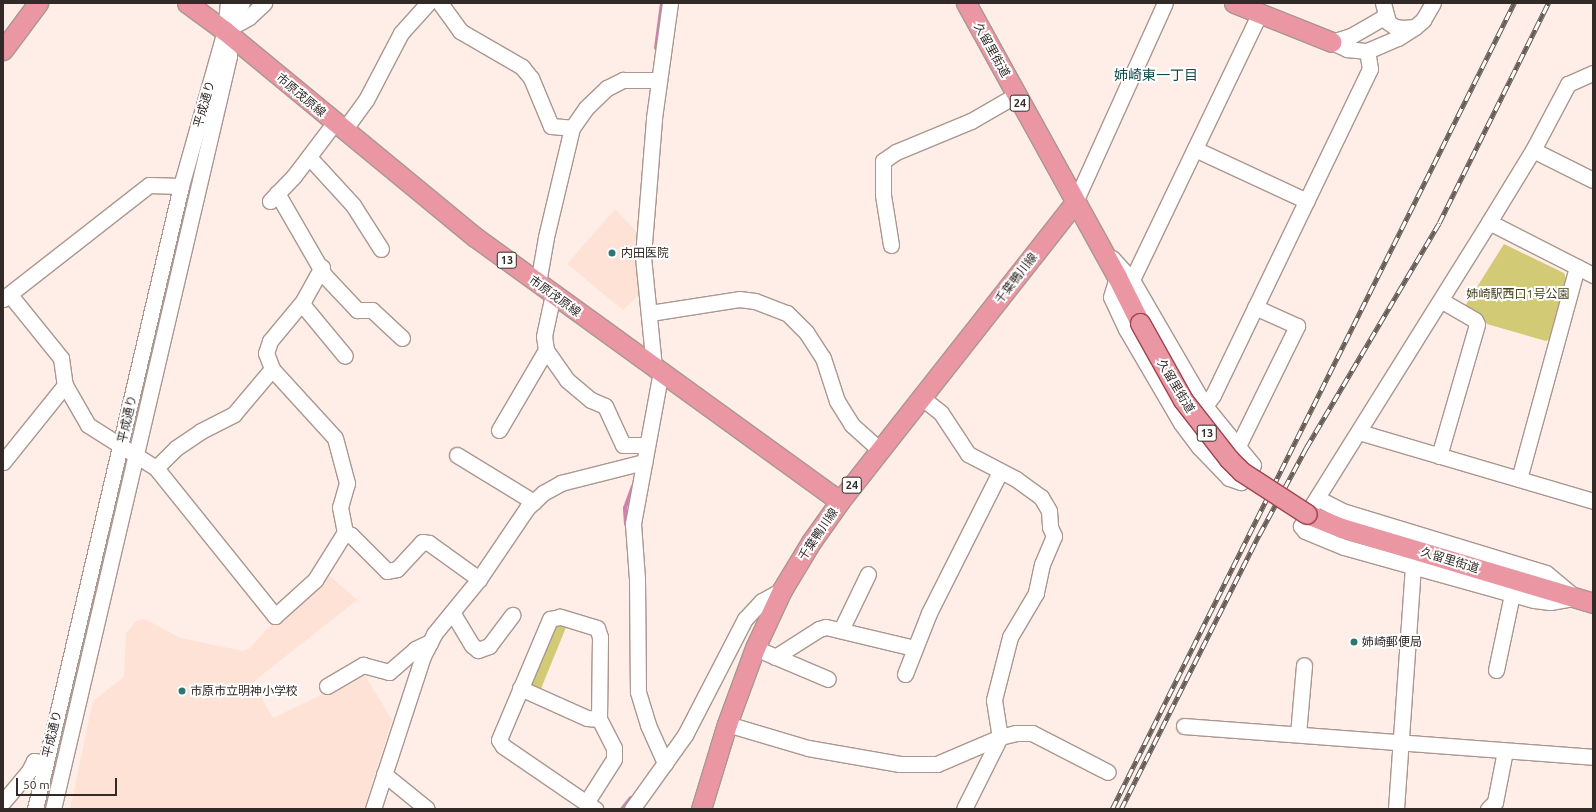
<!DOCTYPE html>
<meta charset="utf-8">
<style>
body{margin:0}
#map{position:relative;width:1596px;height:812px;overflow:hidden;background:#feeee7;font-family:Ubuntu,"Noto Sans JP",sans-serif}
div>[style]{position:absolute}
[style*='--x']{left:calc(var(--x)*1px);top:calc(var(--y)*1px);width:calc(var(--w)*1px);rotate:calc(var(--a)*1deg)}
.built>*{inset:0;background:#fee2d6}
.green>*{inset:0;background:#d2ca74}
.stream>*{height:4px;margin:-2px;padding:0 2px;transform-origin:2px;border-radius:2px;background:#d281ae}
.roads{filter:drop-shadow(1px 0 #aa9790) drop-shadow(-1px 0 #aa9790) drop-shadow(0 1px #aa9790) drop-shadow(0 -1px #aa9790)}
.minor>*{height:15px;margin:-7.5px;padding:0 7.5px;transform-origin:7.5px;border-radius:7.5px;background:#fff}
.major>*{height:19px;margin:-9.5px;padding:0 9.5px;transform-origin:9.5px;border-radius:9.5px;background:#ea97a3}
.rail>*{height:4.5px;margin-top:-2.25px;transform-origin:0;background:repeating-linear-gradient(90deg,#fff 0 9px,#655c58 0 18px);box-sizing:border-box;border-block:1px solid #655c58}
.bridges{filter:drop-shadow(1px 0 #a0434f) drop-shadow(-1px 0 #a0434f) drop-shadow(0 1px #a0434f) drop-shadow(0 -1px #a0434f)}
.major-bridge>*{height:19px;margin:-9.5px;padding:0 9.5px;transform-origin:9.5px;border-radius:9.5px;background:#ea97a3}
.dots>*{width:11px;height:11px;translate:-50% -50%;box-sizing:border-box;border:2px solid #fff;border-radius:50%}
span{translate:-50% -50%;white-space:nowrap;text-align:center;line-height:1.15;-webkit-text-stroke:4px #fff;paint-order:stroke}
.shield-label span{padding:1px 3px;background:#fff;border:1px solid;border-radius:3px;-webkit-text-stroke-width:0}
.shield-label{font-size:11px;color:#312a27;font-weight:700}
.street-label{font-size:12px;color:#312a27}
.poi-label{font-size:12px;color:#312a27}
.left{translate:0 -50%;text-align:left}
.park-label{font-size:12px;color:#413d16}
.quarter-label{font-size:14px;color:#0c4b49}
.frame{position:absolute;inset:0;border:4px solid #312a27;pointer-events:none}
.scale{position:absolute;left:16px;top:778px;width:101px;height:18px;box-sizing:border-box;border:2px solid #312a27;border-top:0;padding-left:5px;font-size:12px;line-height:14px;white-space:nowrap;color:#312a27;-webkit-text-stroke:3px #fff;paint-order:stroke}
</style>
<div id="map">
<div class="built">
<i style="clip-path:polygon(615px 209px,647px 242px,644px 290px,623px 310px,567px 264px)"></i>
<i style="clip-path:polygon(330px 576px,357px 600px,253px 682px,273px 718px,364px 674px,392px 720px,364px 809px,70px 809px,93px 701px,124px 677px,126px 633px,136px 621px,145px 619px,180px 638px,243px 651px,249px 649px,266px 630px)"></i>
</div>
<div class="green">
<i style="clip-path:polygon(1504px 244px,1564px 273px,1567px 281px,1552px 338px,1546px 341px,1487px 324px,1484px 319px,1465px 306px)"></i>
<i style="clip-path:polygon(550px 619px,569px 620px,538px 696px,520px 688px)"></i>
</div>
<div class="stream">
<i style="--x:656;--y:48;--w:45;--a:-82.4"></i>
<i style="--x:626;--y:524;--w:16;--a:-94"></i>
<i style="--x:625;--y:508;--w:23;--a:-70"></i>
<i style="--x:622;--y:809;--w:14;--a:-51"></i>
</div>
<div class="roads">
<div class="minor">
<i style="--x:440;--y:3;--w:34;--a:54"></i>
<i style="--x:460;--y:31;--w:72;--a:30.1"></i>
<i style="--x:522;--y:67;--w:14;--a:51"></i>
<i style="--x:531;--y:78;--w:52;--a:67.4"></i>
<i style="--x:551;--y:126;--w:21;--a:5"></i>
<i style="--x:1383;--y:3;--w:20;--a:75"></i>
<i style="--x:1388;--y:22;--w:9;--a:36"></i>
<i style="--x:1395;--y:27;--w:8;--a:7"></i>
<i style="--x:1403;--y:28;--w:12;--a:-5"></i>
<i style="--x:1415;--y:27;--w:11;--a:-41"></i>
<i style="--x:1423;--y:20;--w:20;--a:-60"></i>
<i style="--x:226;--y:30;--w:26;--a:-29"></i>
<i style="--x:249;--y:17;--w:21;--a:-43"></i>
<i style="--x:1332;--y:42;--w:17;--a:25"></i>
<i style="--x:1347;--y:49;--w:20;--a:6"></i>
<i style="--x:1367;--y:51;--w:34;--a:-23"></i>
<i style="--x:1398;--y:38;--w:20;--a:-33"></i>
<i style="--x:1332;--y:42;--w:20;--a:-18"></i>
<i style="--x:1351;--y:36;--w:39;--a:-30"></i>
<i style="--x:344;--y:130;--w:37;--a:-54"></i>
<i style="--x:366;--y:100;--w:76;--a:-62.4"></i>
<i style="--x:401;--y:33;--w:40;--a:-48"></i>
<i style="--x:1195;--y:149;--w:123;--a:24.9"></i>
<i style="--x:1533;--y:150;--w:67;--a:26.6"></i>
<i style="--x:309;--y:157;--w:65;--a:47.5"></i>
<i style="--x:353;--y:205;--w:52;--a:57.5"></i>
<i style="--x:277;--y:193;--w:96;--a:60"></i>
<i style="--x:325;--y:276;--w:47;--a:46.7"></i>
<i style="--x:357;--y:310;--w:15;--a:0"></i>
<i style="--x:372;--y:310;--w:41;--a:43"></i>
<i style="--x:270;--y:201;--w:35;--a:-46"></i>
<i style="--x:294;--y:176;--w:68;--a:-52.8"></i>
<i style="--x:1075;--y:202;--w:218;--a:-65.7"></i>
<i style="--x:1489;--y:222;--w:117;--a:27"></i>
<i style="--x:891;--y:245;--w:51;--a:-99.1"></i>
<i style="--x:883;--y:195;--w:34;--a:-90"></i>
<i style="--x:883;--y:161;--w:16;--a:-35"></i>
<i style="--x:896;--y:152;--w:81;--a:-22.5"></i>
<i style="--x:971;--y:121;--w:52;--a:-30"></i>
<i style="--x:1112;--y:258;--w:30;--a:48"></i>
<i style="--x:1132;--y:280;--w:146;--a:59.9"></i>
<i style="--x:1205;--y:406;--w:76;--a:50.9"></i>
<i style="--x:1253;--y:465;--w:21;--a:125"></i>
<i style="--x:1241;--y:482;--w:13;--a:-162"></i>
<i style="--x:1229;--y:478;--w:43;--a:-134.1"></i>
<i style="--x:1199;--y:447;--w:30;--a:-127"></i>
<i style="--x:1181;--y:423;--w:109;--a:-120.3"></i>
<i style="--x:1126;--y:329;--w:35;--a:-115"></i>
<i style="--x:1111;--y:297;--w:21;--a:-73"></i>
<i style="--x:322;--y:267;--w:38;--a:119"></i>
<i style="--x:304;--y:300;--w:53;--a:129.7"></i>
<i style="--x:270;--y:341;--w:13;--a:108"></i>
<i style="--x:266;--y:353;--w:17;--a:69"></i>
<i style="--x:272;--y:369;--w:93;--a:47.6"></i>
<i style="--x:335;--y:438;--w:47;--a:75.1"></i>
<i style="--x:347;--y:483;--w:25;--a:106"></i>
<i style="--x:340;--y:507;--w:25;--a:79"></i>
<i style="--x:538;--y:283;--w:47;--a:-80.1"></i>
<i style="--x:546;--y:237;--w:112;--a:-76.6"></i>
<i style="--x:572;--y:128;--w:24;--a:-55"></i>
<i style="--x:586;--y:108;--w:29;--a:-44"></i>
<i style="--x:607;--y:88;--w:18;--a:-27"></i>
<i style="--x:623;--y:80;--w:35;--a:0"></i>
<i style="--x:1128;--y:288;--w:305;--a:-64.4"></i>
<i style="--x:10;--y:295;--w:81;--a:51"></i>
<i style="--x:61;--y:358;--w:27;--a:82"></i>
<i style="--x:65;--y:385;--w:46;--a:60.1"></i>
<i style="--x:88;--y:425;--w:80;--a:32.3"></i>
<i style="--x:156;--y:468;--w:190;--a:51.2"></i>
<i style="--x:275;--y:616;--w:54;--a:-42"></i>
<i style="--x:315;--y:580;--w:57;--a:-58"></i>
<i style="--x:345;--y:532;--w:7;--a:27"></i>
<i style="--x:351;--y:535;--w:51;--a:45"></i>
<i style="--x:387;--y:571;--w:10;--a:-11"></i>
<i style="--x:397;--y:569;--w:37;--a:-47"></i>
<i style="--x:422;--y:542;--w:7;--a:8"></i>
<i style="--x:429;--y:543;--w:62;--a:35.8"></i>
<i style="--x:3;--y:299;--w:185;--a:-38"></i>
<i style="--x:149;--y:185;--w:32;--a:2"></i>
<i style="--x:302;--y:304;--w:67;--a:50.4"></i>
<i style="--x:650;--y:313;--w:90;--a:-8.9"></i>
<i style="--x:739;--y:299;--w:16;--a:7"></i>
<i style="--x:755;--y:301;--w:34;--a:21"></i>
<i style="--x:787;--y:313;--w:27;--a:45"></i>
<i style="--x:806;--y:332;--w:31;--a:57"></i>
<i style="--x:823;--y:358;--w:45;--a:72"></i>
<i style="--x:837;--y:401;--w:28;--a:58"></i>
<i style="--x:852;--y:425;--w:38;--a:42"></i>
<i style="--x:546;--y:350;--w:37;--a:55"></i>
<i style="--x:567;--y:380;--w:31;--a:40"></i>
<i style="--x:591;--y:400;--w:15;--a:23"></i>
<i style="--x:605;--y:406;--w:43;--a:65.2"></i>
<i style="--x:623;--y:445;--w:23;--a:0"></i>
<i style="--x:654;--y:367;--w:112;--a:-95.7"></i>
<i style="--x:643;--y:256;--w:138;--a:-85.4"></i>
<i style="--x:654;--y:118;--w:116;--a:-82.1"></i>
<i style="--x:661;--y:371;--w:156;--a:100.4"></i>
<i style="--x:633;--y:524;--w:55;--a:85.8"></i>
<i style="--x:637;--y:579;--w:113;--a:89.5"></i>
<i style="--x:638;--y:692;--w:34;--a:73"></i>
<i style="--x:648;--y:725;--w:42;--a:65.9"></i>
<i style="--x:922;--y:398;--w:24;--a:38"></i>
<i style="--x:941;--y:413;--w:49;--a:56.6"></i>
<i style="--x:968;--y:454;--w:54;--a:27.5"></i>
<i style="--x:1016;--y:479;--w:31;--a:36"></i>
<i style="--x:1041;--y:497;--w:16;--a:60"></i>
<i style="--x:1049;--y:511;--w:16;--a:86"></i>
<i style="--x:1050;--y:527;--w:10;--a:66"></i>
<i style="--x:1054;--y:536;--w:30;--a:113"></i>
<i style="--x:1042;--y:564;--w:30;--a:102"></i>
<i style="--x:1036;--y:593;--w:51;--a:120.6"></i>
<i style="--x:1010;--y:637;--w:65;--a:104.3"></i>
<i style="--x:994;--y:700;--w:37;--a:81"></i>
<i style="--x:1000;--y:737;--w:80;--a:116.6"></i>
<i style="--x:1205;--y:406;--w:14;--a:-54"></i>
<i style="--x:1213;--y:395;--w:362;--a:-64.3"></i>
<i style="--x:1370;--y:69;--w:18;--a:-99"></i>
<i style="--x:499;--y:430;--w:93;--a:-59.6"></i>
<i style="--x:546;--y:350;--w:14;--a:-98"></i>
<i style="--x:544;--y:336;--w:43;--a:-77.9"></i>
<i style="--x:1359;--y:432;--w:244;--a:16.4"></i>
<i style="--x:1238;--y:446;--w:134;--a:-63.8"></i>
<i style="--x:1297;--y:326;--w:46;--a:-155.7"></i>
<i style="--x:457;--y:455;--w:90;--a:31.4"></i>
<i style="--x:1439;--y:456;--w:137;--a:-73.9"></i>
<i style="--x:1477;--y:324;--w:4;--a:-117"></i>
<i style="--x:1475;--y:320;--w:39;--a:-150"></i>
<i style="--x:3;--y:462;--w:99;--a:-51.2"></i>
<i style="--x:156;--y:468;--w:28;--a:-45"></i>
<i style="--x:176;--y:448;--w:30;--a:-34"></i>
<i style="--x:201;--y:431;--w:37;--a:-27"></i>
<i style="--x:234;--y:414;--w:59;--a:-49.8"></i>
<i style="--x:1519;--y:479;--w:220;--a:-74.7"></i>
<i style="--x:1317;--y:498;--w:28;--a:27"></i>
<i style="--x:1342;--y:511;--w:213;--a:16.9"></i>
<i style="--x:1546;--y:573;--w:34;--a:40"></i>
<i style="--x:1311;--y:507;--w:336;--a:-58"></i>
<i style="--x:1489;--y:222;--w:84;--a:-58.6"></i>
<i style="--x:1533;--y:150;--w:75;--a:-62.1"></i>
<i style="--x:1568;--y:84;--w:27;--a:-24"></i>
<i style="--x:1304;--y:521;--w:6;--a:121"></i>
<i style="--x:1301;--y:526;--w:6;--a:51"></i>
<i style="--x:1305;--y:531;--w:42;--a:22.3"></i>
<i style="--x:1344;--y:547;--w:197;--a:15.6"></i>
<i style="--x:1534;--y:600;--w:16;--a:7"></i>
<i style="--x:1550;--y:602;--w:23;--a:-10"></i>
<i style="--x:452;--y:612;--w:39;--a:59"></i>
<i style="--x:472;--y:645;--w:8;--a:40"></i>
<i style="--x:478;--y:650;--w:12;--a:-20"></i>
<i style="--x:489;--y:646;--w:39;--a:-53"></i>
<i style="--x:841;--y:630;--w:62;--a:-64.3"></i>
<i style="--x:755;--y:648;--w:79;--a:23"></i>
<i style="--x:775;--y:657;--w:52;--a:-32.5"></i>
<i style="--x:819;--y:629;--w:7;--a:-16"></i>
<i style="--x:826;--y:627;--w:90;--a:13.4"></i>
<i style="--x:1496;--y:670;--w:78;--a:-78.1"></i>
<i style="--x:905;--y:674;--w:66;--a:-68.5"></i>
<i style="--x:929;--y:613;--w:158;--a:-63.3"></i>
<i style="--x:327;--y:686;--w:42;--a:-30.3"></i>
<i style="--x:363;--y:665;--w:27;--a:15"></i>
<i style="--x:389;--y:672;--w:35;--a:-41"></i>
<i style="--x:415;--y:649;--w:17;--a:-25"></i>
<i style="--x:520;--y:688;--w:73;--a:24.1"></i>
<i style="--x:587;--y:718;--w:12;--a:5"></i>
<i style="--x:727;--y:724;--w:84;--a:16.5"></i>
<i style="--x:808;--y:748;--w:93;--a:9.9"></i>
<i style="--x:900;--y:764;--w:37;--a:0"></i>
<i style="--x:937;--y:764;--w:69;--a:-23.2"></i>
<i style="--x:1000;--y:737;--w:16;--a:-14"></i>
<i style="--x:1016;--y:733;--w:16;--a:0"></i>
<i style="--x:1032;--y:733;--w:85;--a:27.2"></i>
<i style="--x:1184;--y:726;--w:410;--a:4.3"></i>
<i style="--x:1298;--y:734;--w:69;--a:-85"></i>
<i style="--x:384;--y:774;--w:55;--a:39.1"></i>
<i style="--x:3;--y:802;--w:40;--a:-50"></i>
<i style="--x:29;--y:771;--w:11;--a:-63"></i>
<i style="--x:34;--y:761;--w:12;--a:9"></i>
<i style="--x:586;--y:803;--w:52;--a:-57.5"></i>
<i style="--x:614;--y:759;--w:11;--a:-90"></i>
<i style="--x:614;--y:748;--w:33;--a:-117"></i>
<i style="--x:599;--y:719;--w:82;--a:-89.3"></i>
<i style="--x:600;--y:637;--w:9;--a:-108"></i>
<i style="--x:597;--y:628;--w:39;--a:-163"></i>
<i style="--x:560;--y:617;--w:10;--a:169"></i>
<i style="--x:550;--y:619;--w:131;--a:112.9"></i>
<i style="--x:499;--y:740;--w:7;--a:56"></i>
<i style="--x:503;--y:746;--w:112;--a:34.4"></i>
<i style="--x:35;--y:809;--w:640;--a:-76.81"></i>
<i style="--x:181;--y:186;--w:161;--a:-74.2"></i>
<i style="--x:225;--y:31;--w:28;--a:-84"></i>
<i style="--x:53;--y:809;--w:773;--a:-76.84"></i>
<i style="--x:229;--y:56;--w:25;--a:-99"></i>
<i style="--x:225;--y:31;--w:33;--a:-59"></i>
<i style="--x:373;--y:809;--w:161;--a:-71.9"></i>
<i style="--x:423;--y:656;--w:25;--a:-63"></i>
<i style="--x:434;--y:634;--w:71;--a:-50.7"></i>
<i style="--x:479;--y:579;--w:86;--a:-55.9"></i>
<i style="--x:527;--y:508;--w:22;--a:-43"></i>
<i style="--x:543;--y:493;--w:21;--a:-29"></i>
<i style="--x:561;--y:483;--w:86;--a:-14.2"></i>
<i style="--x:632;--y:809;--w:91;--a:-54.4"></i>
<i style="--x:685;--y:735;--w:131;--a:-62.7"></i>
<i style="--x:745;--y:619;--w:25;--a:-47"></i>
<i style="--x:762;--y:601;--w:23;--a:-29"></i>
<i style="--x:1396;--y:809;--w:244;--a:-86"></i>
<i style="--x:1488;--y:809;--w:10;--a:-45"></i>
<i style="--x:1495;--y:802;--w:52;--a:-78.9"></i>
</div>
<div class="major">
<i style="--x:187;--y:3;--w:47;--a:36.4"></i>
<i style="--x:225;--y:31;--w:324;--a:39.5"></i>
<i style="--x:475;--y:237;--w:450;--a:35.9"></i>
<i style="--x:966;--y:3;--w:313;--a:61.1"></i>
<i style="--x:1117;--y:277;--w:51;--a:63.4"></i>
<i style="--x:1234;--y:3;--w:105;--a:21.7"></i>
<i style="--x:3;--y:50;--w:59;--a:-53.3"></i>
<i style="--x:1307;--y:514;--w:38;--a:22"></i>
<i style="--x:1342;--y:528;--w:262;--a:16.6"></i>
<i style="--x:701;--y:809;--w:89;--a:-73"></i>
<i style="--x:727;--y:724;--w:81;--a:-69.8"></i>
<i style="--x:755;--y:648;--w:64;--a:-65"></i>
<i style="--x:782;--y:590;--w:56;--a:-58.9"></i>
<i style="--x:811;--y:542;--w:50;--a:-54.7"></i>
<i style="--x:840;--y:501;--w:380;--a:-51.8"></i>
</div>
</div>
<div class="rail">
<i style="--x:1112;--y:809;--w:901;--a:-63.49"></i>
<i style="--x:1121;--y:809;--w:307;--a:-63.3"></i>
<i style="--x:1259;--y:535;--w:99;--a:-61.6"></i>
<i style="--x:1306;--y:448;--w:261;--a:-59.4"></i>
<i style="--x:1439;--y:223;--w:246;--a:-63.6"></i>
</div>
<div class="bridges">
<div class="major-bridge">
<i style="--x:1140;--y:323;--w:88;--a:60.8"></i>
<i style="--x:1183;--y:400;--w:75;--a:52.1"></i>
<i style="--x:1229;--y:459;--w:18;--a:45"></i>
<i style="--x:1242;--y:472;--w:77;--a:32.9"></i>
</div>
</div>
<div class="dots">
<i style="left:612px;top:253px;background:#2c7673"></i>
<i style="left:1354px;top:642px;background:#2c7673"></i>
<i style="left:182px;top:691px;background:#2c7673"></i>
</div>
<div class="shield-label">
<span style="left:1020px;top:103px">24</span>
<span style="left:507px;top:260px">13</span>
<span style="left:1207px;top:433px">13</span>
<span style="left:852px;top:485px">24</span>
</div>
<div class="street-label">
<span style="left:992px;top:50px;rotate:61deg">久留里街道</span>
<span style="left:301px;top:95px;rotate:40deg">市原茂原線</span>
<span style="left:204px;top:104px;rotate:-74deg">平成通り</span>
<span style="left:1016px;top:278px;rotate:-52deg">千葉鴨川線</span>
<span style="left:555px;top:296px;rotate:36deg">市原茂原線</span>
<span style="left:1176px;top:386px;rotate:59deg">久留里街道</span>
<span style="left:127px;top:419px;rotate:-77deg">平成通り</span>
<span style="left:818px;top:534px;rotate:-56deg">千葉鴨川線</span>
<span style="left:1450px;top:560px;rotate:17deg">久留里街道</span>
<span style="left:52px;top:734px;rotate:-77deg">平成通り</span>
</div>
<div class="poi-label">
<span class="left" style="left:621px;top:253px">内田医院</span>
<span class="left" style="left:1362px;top:642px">姉崎郵便局</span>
<span class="left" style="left:190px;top:691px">市原市立明神小学校</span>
</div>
<div class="park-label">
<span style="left:1518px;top:294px">姉崎駅西口1号公園</span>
</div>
<div class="quarter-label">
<span style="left:1156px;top:75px">姉崎東一丁目</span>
</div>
<div class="frame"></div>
<div class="scale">50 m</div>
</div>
